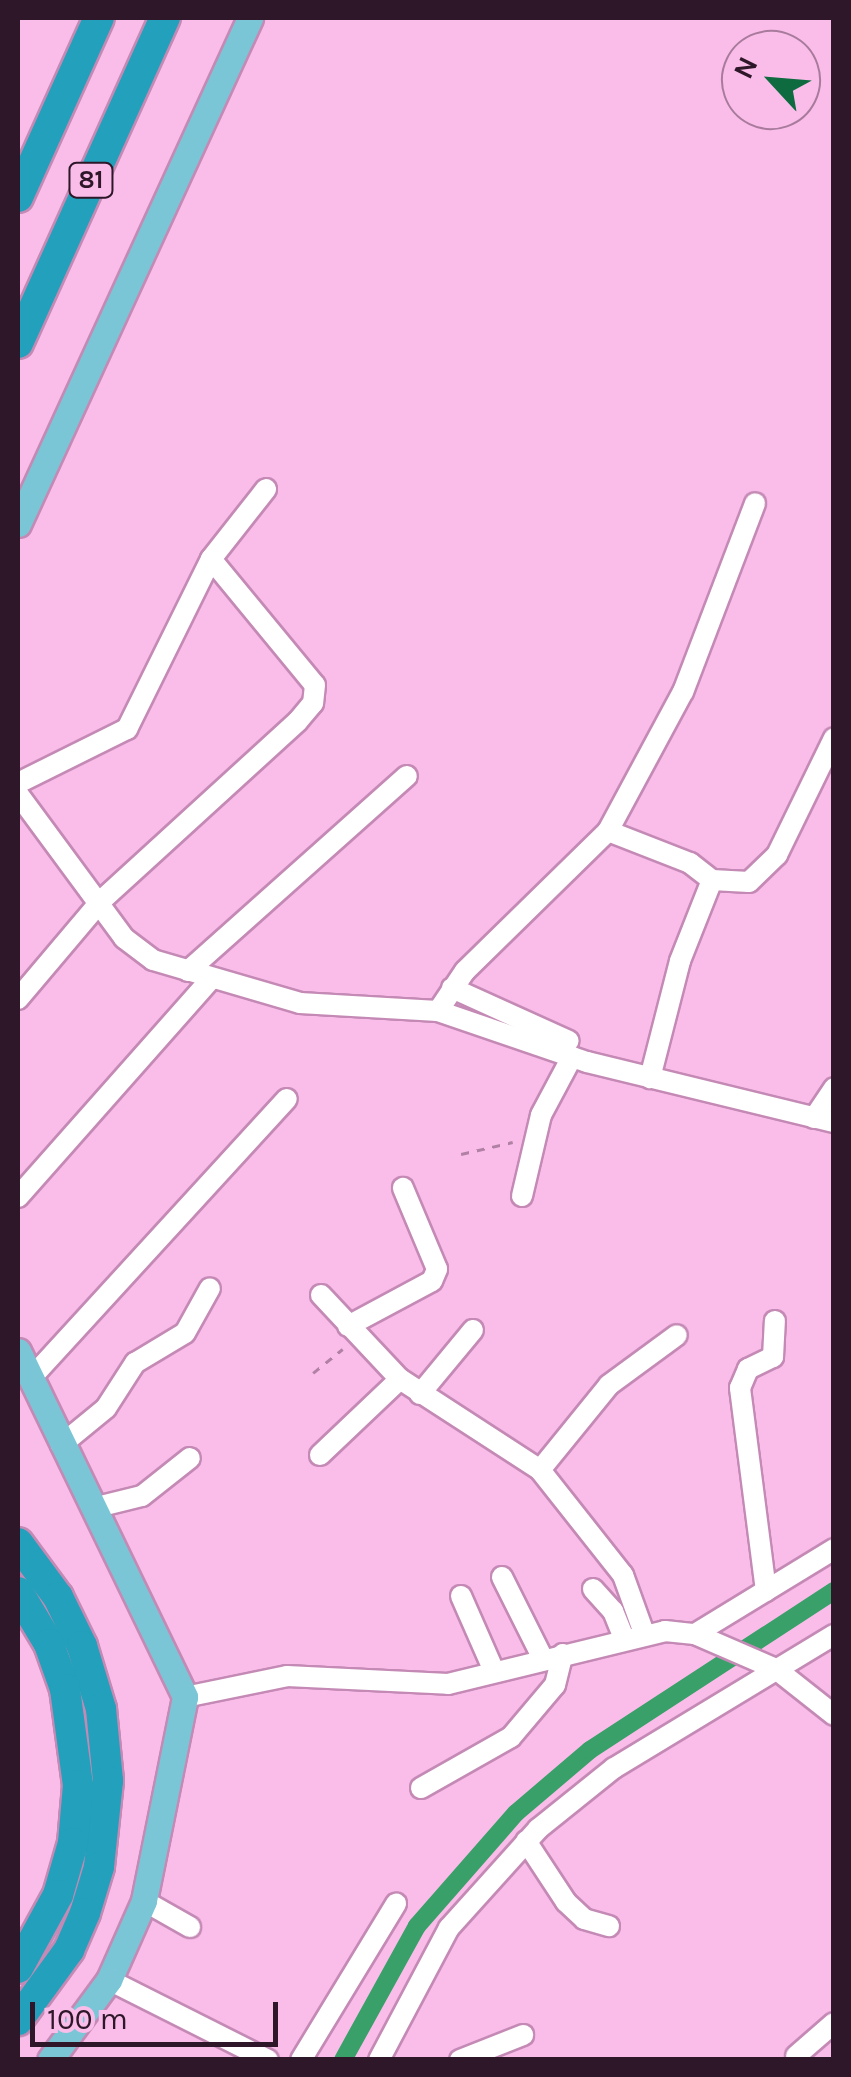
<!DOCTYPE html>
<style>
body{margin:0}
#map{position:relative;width:851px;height:2077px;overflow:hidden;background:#fabdea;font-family:Karla,sans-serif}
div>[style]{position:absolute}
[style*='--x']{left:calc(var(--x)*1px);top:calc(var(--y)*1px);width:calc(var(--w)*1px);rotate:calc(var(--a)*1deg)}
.canal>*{height:18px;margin:-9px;padding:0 9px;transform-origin:9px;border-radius:9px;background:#38a068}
.path>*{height:2.5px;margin-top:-1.25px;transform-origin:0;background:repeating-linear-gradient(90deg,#b081a4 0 8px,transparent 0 16px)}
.roads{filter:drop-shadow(2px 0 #c48ab5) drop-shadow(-2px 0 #c48ab5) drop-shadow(0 2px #c48ab5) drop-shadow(0 -2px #c48ab5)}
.minor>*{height:20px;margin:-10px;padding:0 10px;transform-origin:10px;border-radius:10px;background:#fff}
.major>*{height:25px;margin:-12.5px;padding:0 12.5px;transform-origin:12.5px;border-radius:12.5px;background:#7bc6d6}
.highway>*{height:30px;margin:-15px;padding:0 15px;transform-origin:15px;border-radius:15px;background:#23a0bb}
span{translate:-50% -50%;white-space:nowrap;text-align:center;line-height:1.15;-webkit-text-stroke:9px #fabdea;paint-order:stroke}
.shield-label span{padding:2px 8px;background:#fabdea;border:2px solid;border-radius:8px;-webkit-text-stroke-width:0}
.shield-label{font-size:25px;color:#2d1728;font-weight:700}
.frame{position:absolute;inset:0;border:20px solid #2d1728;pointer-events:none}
.north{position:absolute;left:721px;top:30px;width:100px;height:100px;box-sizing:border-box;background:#fabdea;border:2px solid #a87b9c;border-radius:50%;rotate:296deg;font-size:28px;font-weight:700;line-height:40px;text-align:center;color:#2d1728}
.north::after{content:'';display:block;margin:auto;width:35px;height:45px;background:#0d6b3f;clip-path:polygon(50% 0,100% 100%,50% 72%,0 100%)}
.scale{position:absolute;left:30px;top:2002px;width:248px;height:45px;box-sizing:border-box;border:5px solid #2d1728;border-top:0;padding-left:12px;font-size:30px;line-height:35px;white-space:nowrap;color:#2d1728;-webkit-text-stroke:8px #fabdea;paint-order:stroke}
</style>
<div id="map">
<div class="canal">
<i style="--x:343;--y:2060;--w:153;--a:-61.1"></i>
<i style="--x:417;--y:1926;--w:150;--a:-48.8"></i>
<i style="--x:516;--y:1813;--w:97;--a:-40.4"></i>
<i style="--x:590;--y:1750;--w:291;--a:-33.1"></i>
</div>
<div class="path">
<i style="--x:461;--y:1154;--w:53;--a:-13"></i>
<i style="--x:313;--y:1373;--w:38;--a:-39"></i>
</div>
<div class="roads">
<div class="minor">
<i style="--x:211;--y:559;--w:89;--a:-51.8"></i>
<i style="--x:18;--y:783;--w:122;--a:-26.4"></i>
<i style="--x:127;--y:729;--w:190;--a:-63.7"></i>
<i style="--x:211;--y:559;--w:163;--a:50.5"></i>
<i style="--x:315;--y:685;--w:18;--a:96"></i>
<i style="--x:313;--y:703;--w:23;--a:130"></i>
<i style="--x:298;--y:721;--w:268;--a:137.6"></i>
<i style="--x:100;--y:902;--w:127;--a:130.2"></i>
<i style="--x:18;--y:794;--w:179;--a:53.6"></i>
<i style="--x:124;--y:938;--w:36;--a:37"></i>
<i style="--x:153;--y:960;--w:153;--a:16.3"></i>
<i style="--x:300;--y:1003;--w:138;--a:3.3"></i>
<i style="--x:438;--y:1011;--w:157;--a:18.9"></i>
<i style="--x:587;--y:1062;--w:254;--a:13.7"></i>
<i style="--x:608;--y:831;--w:88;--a:21.3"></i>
<i style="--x:690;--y:863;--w:28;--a:38"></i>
<i style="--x:712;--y:880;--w:87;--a:111.6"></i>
<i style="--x:680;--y:961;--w:121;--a:104.4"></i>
<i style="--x:712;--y:880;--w:37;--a:3"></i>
<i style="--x:749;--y:882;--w:39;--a:-44"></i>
<i style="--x:777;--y:855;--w:130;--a:-64"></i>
<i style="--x:188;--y:971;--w:293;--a:-41.7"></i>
<i style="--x:452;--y:988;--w:128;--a:24.4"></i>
<i style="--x:438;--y:1011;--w:48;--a:-56"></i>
<i style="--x:465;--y:971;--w:200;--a:-44.4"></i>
<i style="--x:608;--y:831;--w:158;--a:-61.7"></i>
<i style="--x:683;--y:692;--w:202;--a:-69.1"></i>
<i style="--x:814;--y:1118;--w:36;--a:-56"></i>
<i style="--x:522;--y:1196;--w:83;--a:-76.8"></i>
<i style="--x:541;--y:1115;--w:66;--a:-61.9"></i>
<i style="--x:18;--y:1197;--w:291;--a:-48.5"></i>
<i style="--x:321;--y:1295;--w:115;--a:46.8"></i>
<i style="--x:400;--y:1379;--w:167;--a:33"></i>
<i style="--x:540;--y:1470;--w:134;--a:51.7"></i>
<i style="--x:623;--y:1575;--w:62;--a:70.1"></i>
<i style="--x:348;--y:1326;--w:95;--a:-28.2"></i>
<i style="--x:432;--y:1281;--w:13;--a:-67"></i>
<i style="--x:437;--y:1269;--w:88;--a:-112.8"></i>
<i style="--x:32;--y:1377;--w:377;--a:-47.5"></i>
<i style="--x:420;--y:1394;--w:83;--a:-50.4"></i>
<i style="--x:61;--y:1445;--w:58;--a:-39.4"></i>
<i style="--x:106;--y:1408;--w:54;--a:-57.2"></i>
<i style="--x:135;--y:1363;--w:58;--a:-31"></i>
<i style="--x:185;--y:1333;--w:51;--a:-60.9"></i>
<i style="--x:320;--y:1455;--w:110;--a:-43.5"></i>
<i style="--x:540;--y:1470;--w:109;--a:-50.9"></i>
<i style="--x:609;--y:1385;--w:84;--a:-36.3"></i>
<i style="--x:93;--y:1508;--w:50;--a:-13.8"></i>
<i style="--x:142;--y:1496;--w:61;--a:-38.4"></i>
<i style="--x:502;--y:1577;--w:92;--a:63.4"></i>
<i style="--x:593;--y:1589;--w:30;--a:48"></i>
<i style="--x:613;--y:1611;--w:29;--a:68"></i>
<i style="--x:766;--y:1591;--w:205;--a:-97.3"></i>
<i style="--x:740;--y:1388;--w:21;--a:-67"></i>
<i style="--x:748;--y:1369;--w:28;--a:-26"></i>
<i style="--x:773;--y:1357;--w:36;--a:-87"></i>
<i style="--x:461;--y:1596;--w:82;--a:66.3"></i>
<i style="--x:695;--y:1634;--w:163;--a:-31.4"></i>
<i style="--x:185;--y:1697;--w:104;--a:-11.6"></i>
<i style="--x:287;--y:1676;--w:161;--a:2.8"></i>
<i style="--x:448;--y:1684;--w:223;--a:-13.7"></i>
<i style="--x:665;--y:1631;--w:30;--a:6"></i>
<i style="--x:695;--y:1634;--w:88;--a:23.4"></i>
<i style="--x:776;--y:1669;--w:74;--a:38.4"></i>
<i style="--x:421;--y:1788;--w:103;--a:-29.5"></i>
<i style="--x:511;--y:1737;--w:68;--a:-49.8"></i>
<i style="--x:555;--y:1685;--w:32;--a:-76"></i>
<i style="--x:526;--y:1841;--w:73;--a:56.7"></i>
<i style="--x:566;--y:1902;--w:25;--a:43"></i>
<i style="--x:584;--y:1919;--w:26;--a:16"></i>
<i style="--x:144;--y:1901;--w:53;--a:29.5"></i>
<i style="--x:109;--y:1980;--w:178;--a:26.7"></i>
<i style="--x:796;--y:2056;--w:50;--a:-41"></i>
<i style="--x:301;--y:2060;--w:183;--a:-58.7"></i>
<i style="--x:379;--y:2060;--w:149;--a:-62.1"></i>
<i style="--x:449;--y:1928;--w:133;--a:-48"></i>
<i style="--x:538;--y:1829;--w:97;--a:-38.8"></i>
<i style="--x:614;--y:1768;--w:257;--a:-31.2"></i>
<i style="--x:460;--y:2060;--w:68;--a:-21.6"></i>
</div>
<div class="major">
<i style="--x:18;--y:524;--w:557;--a:-65.37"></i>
<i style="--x:18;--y:1351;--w:384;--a:64.2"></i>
<i style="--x:185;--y:1697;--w:208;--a:101.4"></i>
<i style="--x:144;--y:1901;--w:86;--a:113.9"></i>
<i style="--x:109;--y:1980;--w:99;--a:126.4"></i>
</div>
<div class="highway">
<i style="--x:18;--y:197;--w:196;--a:-65.7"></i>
<i style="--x:18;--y:343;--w:357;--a:-65.7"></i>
<i style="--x:18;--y:1543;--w:67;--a:53.5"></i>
<i style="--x:58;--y:1597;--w:55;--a:63.9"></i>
<i style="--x:82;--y:1646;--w:66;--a:73.2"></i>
<i style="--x:101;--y:1709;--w:72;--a:84.4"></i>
<i style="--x:108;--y:1781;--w:86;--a:96"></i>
<i style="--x:99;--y:1867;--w:48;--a:106.9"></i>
<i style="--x:85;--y:1913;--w:40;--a:113.4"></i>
<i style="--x:69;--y:1950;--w:87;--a:126.1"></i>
<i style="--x:18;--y:1592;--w:61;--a:59.2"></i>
<i style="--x:49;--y:1644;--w:48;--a:70.4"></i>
<i style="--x:65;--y:1689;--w:97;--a:82.3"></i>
<i style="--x:78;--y:1785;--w:58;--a:94.9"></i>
<i style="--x:73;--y:1843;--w:54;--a:106.1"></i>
<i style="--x:58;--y:1895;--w:83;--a:118.7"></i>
</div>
</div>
<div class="shield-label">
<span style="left:91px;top:180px">81</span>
</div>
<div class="frame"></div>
<div class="north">N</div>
<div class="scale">100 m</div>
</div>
